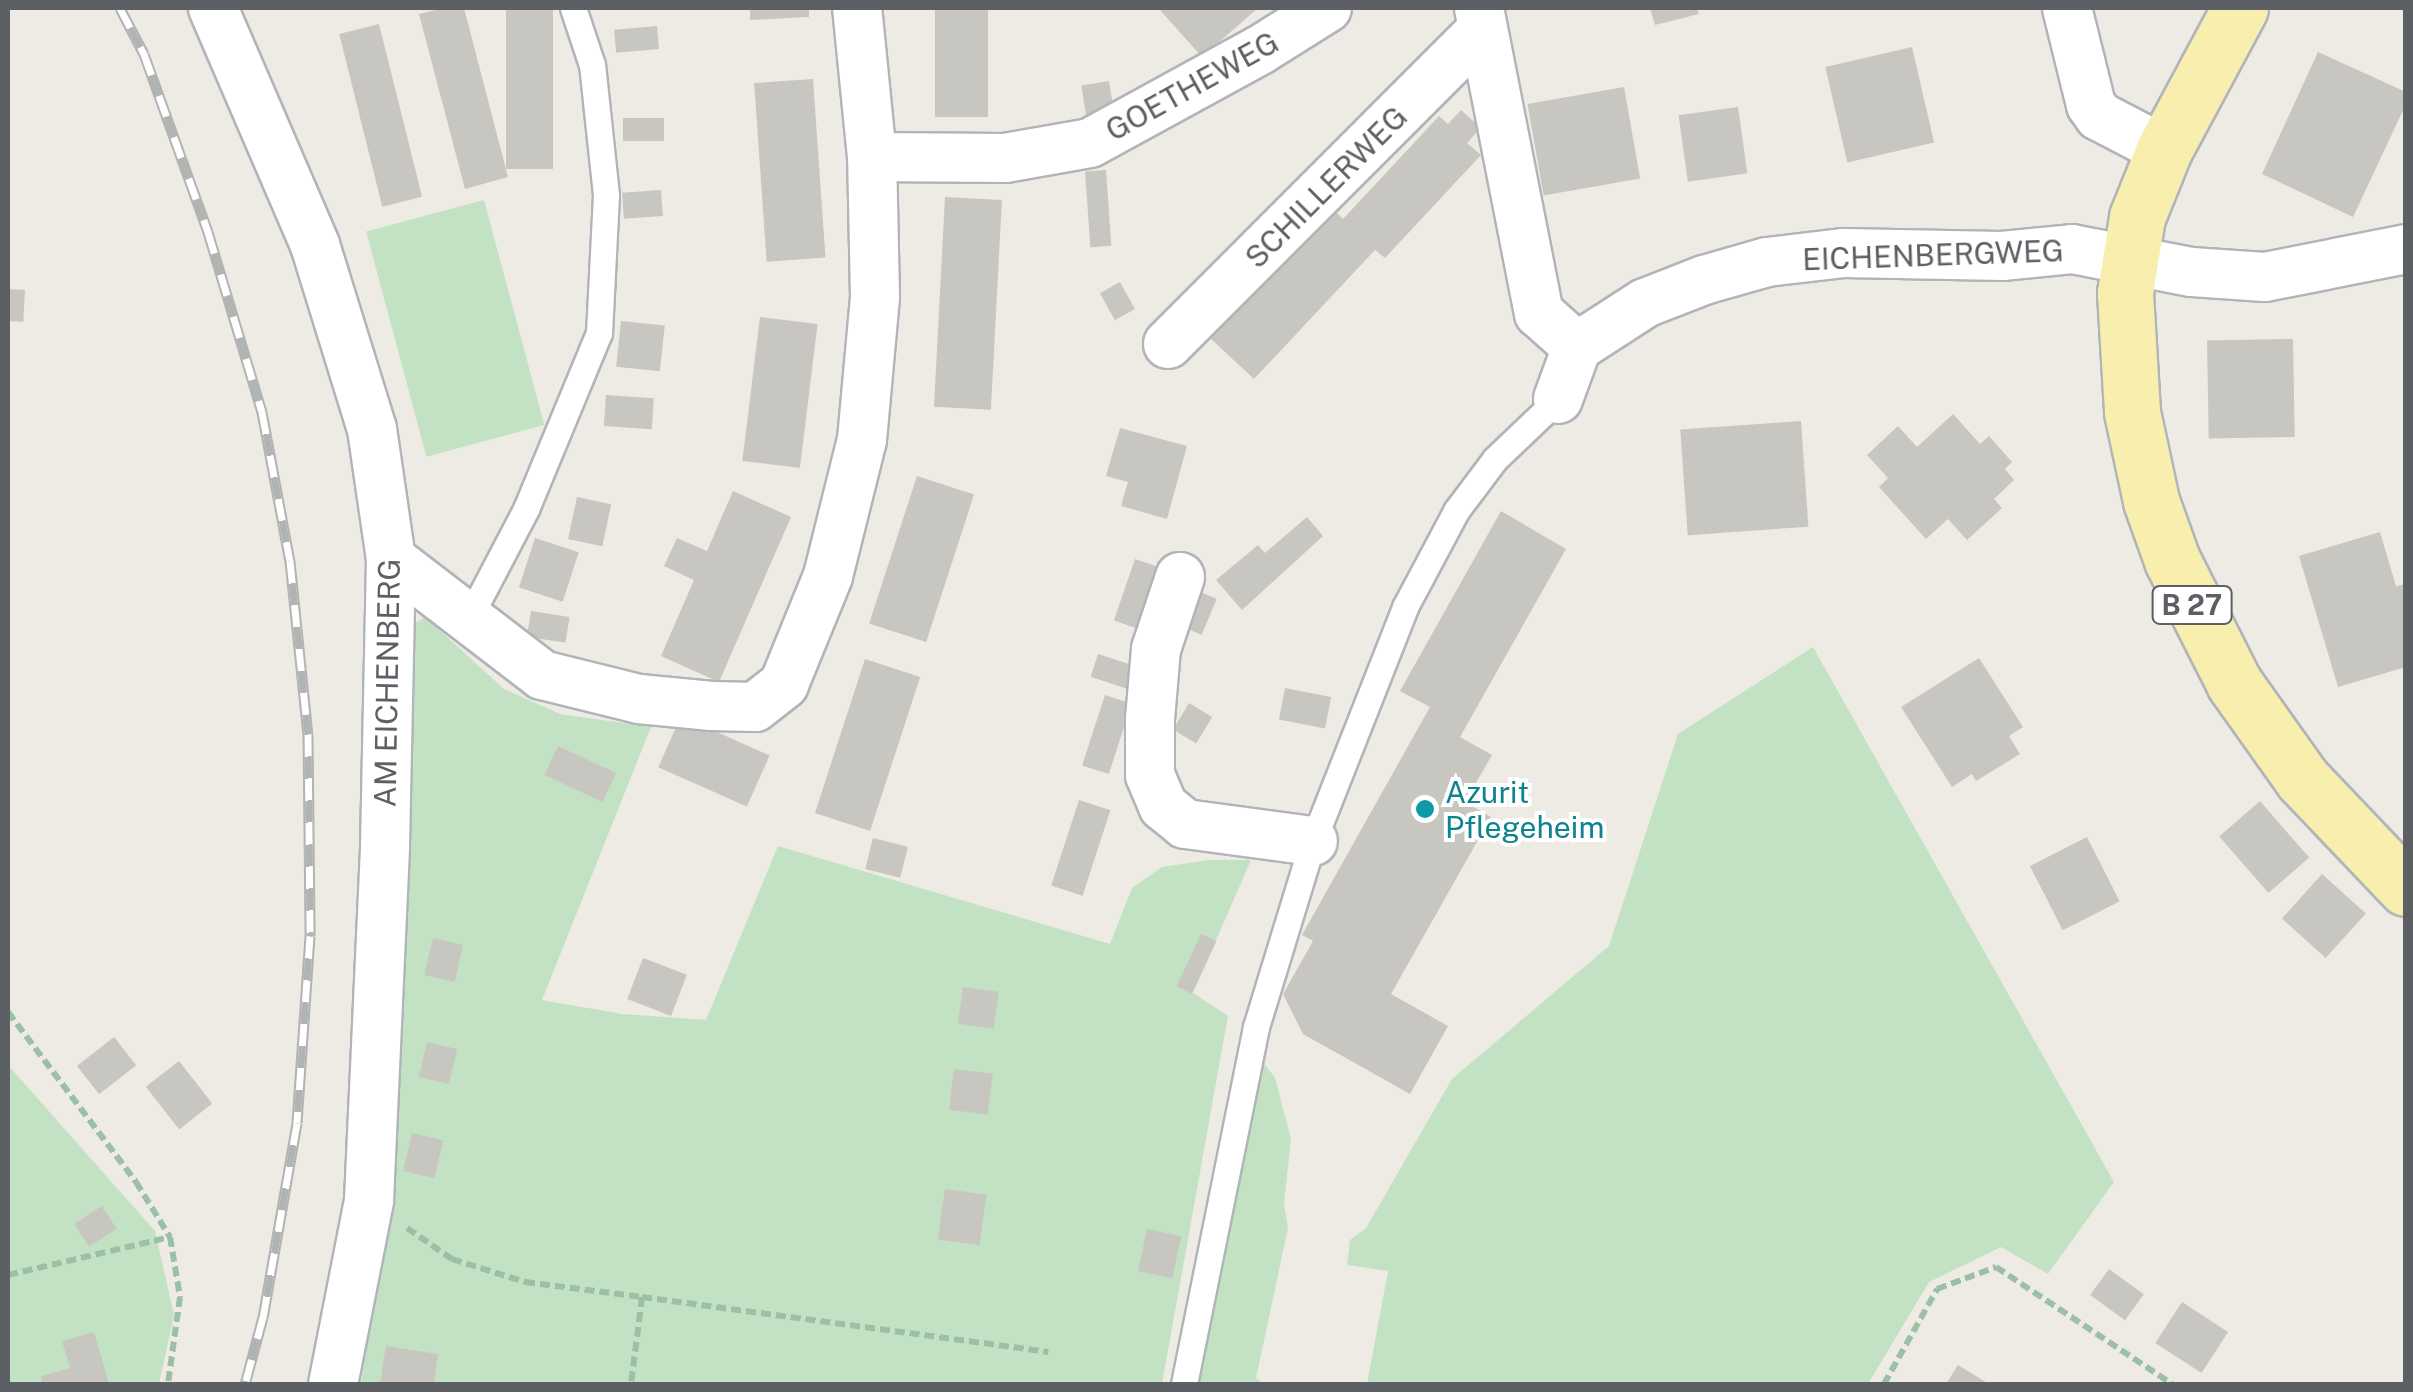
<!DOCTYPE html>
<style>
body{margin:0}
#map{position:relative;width:2413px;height:1392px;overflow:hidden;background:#edebe4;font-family:"Public Sans",sans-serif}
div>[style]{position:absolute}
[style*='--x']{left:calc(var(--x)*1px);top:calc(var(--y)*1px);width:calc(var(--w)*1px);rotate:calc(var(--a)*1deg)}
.green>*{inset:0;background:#c2e2c3;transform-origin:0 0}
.building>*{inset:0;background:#c8c6c0;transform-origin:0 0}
.path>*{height:6px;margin-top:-3px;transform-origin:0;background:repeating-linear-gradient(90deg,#9bc0a6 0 10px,transparent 0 15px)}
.roads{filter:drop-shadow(2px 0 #b1b4b8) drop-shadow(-2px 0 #b1b4b8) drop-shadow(0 2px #b1b4b8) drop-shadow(0 -2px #b1b4b8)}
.lane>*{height:25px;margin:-12.5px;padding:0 12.5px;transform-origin:12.5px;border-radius:12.5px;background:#fff}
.street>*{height:48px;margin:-24px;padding:0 24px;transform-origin:24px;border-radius:24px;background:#fff}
.primary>*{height:55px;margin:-27.5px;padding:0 27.5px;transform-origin:27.5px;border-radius:27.5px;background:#f8eeae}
.rail>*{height:11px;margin-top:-5.5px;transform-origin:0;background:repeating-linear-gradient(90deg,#fff 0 22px,#b2b3b3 0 44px);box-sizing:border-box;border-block:2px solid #b2b3b3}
.dots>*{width:28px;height:28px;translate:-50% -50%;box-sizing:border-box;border:5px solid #fff;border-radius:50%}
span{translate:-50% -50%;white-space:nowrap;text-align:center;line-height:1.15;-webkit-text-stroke:8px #fff;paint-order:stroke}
.shield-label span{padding:2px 8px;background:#fff;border:2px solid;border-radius:8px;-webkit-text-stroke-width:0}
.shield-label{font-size:28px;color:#5c5f63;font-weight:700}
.street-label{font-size:30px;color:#5c5f63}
.culture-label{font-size:30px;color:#0d838f}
.left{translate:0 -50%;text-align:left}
.frame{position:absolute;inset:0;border:10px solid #5c5f63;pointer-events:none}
</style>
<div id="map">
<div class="green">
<i style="left:484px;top:200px;width:233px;height:122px;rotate:75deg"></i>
<i style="clip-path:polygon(425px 617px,504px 689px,560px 714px,651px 727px,542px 1000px,622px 1014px,706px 1020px,778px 846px,1110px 944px,1132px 888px,1162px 867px,1208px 860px,1251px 860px,1193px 993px,1228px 1016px,1162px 1384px,361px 1384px,380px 1252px,406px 629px)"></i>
<i style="clip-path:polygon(1813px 647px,2114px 1182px,2048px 1274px,2001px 1247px,1929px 1282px,1868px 1384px,1367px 1384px,1388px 1271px,1347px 1265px,1350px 1240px,1366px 1228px,1452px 1079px,1609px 946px,1678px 734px)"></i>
<i style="clip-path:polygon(1260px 1058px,1275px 1078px,1291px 1139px,1284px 1204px,1288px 1228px,1256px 1378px,1264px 1384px,1191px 1384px)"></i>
<i style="clip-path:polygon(8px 1065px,155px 1231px,174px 1315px,159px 1384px,8px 1384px)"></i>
</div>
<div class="building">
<i style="clip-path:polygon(444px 8px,464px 8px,508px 177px,465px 189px,419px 14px)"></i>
<i style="left:506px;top:8px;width:47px;height:161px"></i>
<i style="clip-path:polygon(750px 8px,809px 8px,809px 17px,750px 20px)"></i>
<i style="left:935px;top:8px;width:53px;height:109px"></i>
<i style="clip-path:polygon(1163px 8px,1258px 8px,1202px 57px,1160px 10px)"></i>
<i style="clip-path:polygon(1650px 8px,1697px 8px,1699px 14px,1655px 25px)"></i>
<i style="left:379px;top:24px;width:178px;height:41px;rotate:76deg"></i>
<i style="left:657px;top:26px;width:23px;height:43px;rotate:85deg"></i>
<i style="left:1912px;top:47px;width:98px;height:89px;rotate:77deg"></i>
<i style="clip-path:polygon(2318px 52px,2406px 92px,2406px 104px,2353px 217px,2262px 174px)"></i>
<i style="left:813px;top:79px;width:179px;height:59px;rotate:86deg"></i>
<i style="left:1109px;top:81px;width:32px;height:28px;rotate:81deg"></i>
<i style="left:1624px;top:87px;width:93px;height:98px;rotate:80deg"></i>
<i style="left:1738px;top:107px;width:67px;height:60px;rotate:82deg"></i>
<i style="clip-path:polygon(1461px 110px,1481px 128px,1467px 143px,1481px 155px,1385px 258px,1375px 250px,1254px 379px,1211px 339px,1333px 209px,1343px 219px,1439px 116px,1448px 124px)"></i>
<i style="left:623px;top:118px;width:41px;height:23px"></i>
<i style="left:1106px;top:170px;width:76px;height:21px;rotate:86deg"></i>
<i style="left:661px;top:190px;width:26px;height:39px;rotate:86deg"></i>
<i style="left:945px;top:197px;width:57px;height:210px;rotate:3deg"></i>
<i style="left:1120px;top:282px;width:31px;height:23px;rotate:61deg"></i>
<i style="left:8px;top:289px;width:17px;height:32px;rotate:3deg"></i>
<i style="left:760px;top:317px;width:58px;height:145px;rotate:7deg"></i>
<i style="left:621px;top:321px;width:44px;height:46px;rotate:6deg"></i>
<i style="left:2293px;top:339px;width:98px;height:86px;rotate:89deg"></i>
<i style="left:606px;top:395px;width:48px;height:31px;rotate:4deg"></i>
<i style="clip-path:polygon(1953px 414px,1980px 444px,1989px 436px,2012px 462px,2005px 469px,2014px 480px,1994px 499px,2002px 508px,1967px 540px,1948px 519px,1926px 539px,1879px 487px,1888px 478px,1867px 455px,1898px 426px,1917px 447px)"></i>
<i style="left:1801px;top:421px;width:106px;height:121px;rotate:86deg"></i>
<i style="clip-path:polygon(1120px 428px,1187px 446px,1167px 519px,1121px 506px,1128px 482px,1106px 476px)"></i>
<i style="left:917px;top:476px;width:60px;height:155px;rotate:18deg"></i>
<i style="clip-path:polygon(733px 491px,791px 517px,719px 682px,661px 656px,694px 580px,664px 566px,677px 538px,707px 551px)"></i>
<i style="left:577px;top:497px;width:35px;height:43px;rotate:12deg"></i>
<i style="clip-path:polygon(1501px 511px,1566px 549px,1460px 737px,1492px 755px,1465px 802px,1491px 817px,1391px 994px,1448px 1026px,1410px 1094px,1303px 1034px,1283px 994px,1313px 941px,1302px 935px,1430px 707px,1400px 691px)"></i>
<i style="clip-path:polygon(1307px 517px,1323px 536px,1242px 610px,1216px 580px,1258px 545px,1265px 553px)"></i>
<i style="clip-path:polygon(2380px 532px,2396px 586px,2406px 584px,2406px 667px,2338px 687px,2299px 556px)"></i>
<i style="left:535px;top:538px;width:46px;height:52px;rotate:18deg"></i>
<i style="left:1135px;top:559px;width:28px;height:65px;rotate:19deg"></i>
<i style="left:1191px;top:588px;width:28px;height:39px;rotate:23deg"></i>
<i style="left:531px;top:611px;width:39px;height:26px;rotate:9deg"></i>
<i style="left:1098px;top:654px;width:39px;height:24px;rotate:18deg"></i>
<i style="clip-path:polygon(1979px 658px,2023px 727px,2009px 736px,2020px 754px,1976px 781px,1972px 774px,1952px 787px,1901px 707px)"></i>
<i style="left:865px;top:659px;width:58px;height:162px;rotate:18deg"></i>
<i style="left:1285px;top:688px;width:47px;height:32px;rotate:11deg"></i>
<i style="left:1105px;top:695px;width:28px;height:74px;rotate:18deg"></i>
<i style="left:1189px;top:703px;width:27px;height:31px;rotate:31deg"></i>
<i style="left:681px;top:716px;width:97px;height:56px;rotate:24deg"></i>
<i style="left:558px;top:746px;width:64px;height:32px;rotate:25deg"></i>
<i style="left:1079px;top:800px;width:33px;height:90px;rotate:18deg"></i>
<i style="left:2260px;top:801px;width:75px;height:54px;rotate:49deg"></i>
<i style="left:2087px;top:837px;width:72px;height:64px;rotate:63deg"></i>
<i style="left:873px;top:838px;width:36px;height:32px;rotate:14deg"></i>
<i style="left:2322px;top:874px;width:59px;height:60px;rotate:42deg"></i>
<i style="left:1201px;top:934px;width:17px;height:58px;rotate:25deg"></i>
<i style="left:433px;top:938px;width:31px;height:38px;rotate:13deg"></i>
<i style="left:643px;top:958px;width:47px;height:44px;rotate:21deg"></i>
<i style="left:963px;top:987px;width:36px;height:37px;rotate:8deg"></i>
<i style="left:114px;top:1037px;width:36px;height:47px;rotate:52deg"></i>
<i style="left:427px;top:1042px;width:31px;height:36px;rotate:13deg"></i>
<i style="left:179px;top:1061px;width:54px;height:42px;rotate:52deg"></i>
<i style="left:954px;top:1069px;width:39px;height:41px;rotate:7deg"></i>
<i style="left:412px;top:1133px;width:32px;height:39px;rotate:13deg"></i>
<i style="left:945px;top:1189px;width:42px;height:51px;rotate:8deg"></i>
<i style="left:102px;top:1206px;width:27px;height:33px;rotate:57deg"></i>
<i style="left:1147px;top:1229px;width:35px;height:43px;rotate:12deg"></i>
<i style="left:2109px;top:1269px;width:43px;height:32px;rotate:36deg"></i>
<i style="left:2182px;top:1302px;width:55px;height:49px;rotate:33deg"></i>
<i style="clip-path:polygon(94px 1332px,109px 1384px,43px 1384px,41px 1376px,70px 1368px,62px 1341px)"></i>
<i style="clip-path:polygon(386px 1346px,438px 1354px,434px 1384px,380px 1384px)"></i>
<i style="clip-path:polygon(1958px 1365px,1989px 1384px,1946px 1384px)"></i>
</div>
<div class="path">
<i style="--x:8;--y:1012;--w:213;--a:53"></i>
<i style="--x:136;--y:1182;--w:65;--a:58.3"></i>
<i style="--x:170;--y:1237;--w:61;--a:80.5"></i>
<i style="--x:180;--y:1297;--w:88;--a:97.9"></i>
<i style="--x:407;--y:1228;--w:55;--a:34.6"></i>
<i style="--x:452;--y:1259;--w:77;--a:17.5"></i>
<i style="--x:525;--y:1282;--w:118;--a:7.3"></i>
<i style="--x:642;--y:1297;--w:88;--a:97.2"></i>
<i style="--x:8;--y:1275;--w:166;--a:-13.2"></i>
<i style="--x:642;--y:1297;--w:410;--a:7.7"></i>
<i style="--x:1884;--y:1384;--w:109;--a:-60.8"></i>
<i style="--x:1937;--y:1289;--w:63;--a:-20.4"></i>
<i style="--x:1996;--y:1267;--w:211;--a:33.6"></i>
</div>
<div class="roads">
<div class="lane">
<i style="--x:469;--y:618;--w:123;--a:-62.4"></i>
<i style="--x:526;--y:509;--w:191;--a:-67.5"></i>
<i style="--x:599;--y:333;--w:138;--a:-87.1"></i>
<i style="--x:606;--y:195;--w:131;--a:-96.1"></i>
<i style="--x:592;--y:65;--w:60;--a:-108.4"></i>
<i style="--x:1184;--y:1384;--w:364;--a:-78.6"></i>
<i style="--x:1256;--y:1027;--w:195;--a:-73"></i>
<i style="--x:1313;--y:841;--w:251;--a:-68.5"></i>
<i style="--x:1405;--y:607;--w:109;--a:-62"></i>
<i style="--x:1456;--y:511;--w:65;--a:-53.1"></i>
<i style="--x:1495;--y:459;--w:87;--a:-43.6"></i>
</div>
<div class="street">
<i style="--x:213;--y:8;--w:258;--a:66.7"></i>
<i style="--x:315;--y:245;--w:193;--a:72.8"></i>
<i style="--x:372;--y:429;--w:131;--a:81.7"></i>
<i style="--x:391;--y:559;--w:289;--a:91.2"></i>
<i style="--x:385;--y:848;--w:353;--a:92.6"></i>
<i style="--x:369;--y:1201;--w:187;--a:101.1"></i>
<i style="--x:1479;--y:8;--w:311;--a:78.9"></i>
<i style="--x:1539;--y:313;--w:51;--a:41.8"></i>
<i style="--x:2067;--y:8;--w:100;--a:76.1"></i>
<i style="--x:2091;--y:105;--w:14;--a:54"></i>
<i style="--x:2099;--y:116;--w:73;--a:27.6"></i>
<i style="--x:872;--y:157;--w:133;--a:0.4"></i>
<i style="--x:1005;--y:158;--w:86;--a:-10"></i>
<i style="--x:1090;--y:143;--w:194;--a:-28.7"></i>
<i style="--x:1260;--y:50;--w:79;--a:-32.1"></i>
<i style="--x:1168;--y:344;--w:445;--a:-45"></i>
<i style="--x:1558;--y:399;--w:55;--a:-69.9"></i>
<i style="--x:1577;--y:347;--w:81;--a:-32.9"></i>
<i style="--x:1645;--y:303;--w:63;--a:-21.3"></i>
<i style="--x:1704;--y:280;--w:66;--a:-15.9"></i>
<i style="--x:1767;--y:262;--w:78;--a:-6.7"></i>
<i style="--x:1844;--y:253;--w:158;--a:1.1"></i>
<i style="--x:2002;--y:256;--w:70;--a:-5.7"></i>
<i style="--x:2072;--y:249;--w:122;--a:10.9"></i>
<i style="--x:2192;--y:272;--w:73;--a:3.9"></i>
<i style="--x:2265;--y:277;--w:144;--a:-11.2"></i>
<i style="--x:391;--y:559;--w:190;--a:37.5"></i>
<i style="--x:542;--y:675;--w:100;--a:13.9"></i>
<i style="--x:639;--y:699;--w:73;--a:5.5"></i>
<i style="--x:712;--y:706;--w:43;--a:1.3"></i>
<i style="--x:755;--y:707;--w:37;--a:-38"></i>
<i style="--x:784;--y:684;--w:117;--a:-67.8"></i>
<i style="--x:828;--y:576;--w:140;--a:-76"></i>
<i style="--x:862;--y:440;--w:144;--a:-84.8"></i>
<i style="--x:875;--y:297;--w:140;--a:-91.2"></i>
<i style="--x:872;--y:157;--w:150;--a:-95.7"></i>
<i style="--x:1180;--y:577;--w:76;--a:108.4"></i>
<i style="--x:1156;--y:649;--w:70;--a:94.9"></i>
<i style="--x:1150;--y:719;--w:56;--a:90"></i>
<i style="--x:1150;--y:775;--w:34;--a:67"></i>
<i style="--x:1163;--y:806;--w:28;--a:39"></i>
<i style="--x:1185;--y:824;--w:129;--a:7.6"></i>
</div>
<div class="primary">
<i style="--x:2240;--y:8;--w:161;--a:118.2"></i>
<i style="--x:2164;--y:150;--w:72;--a:111.9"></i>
<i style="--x:2137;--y:217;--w:77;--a:99"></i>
<i style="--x:2125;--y:293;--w:119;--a:86.6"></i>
<i style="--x:2132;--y:412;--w:91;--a:77.9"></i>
<i style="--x:2151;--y:501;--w:63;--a:70.4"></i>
<i style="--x:2172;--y:560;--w:138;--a:63.2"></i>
<i style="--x:2234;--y:683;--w:119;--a:54.6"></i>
<i style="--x:2303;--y:780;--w:149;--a:46.4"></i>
</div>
</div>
<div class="rail">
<i style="--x:120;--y:8;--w:52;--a:62.4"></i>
<i style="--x:144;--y:54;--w:189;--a:70.2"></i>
<i style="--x:208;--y:232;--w:188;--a:73.3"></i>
<i style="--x:262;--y:412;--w:152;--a:79.4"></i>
<i style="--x:290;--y:561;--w:174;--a:84.1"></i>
<i style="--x:308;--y:734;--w:202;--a:89.4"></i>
<i style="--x:310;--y:936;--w:187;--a:94"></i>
<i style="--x:297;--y:1123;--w:197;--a:99.9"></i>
<i style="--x:263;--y:1317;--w:69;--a:105"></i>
</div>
<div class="dots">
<i style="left:1425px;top:809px;background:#0f9aa8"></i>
</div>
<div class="shield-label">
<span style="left:2192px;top:605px">B 27</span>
</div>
<div class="street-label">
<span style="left:1192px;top:86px;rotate:-29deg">GOETHEWEG</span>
<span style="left:1326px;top:187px;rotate:-45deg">SCHILLERWEG</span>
<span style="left:1933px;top:255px;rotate:-2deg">EICHENBERGWEG</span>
<span style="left:387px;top:683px;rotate:-89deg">AM EICHENBERG</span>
</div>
<div class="culture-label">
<span class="left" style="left:1445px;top:809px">Azurit<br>Pflegeheim</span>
</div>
<div class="frame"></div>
</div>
